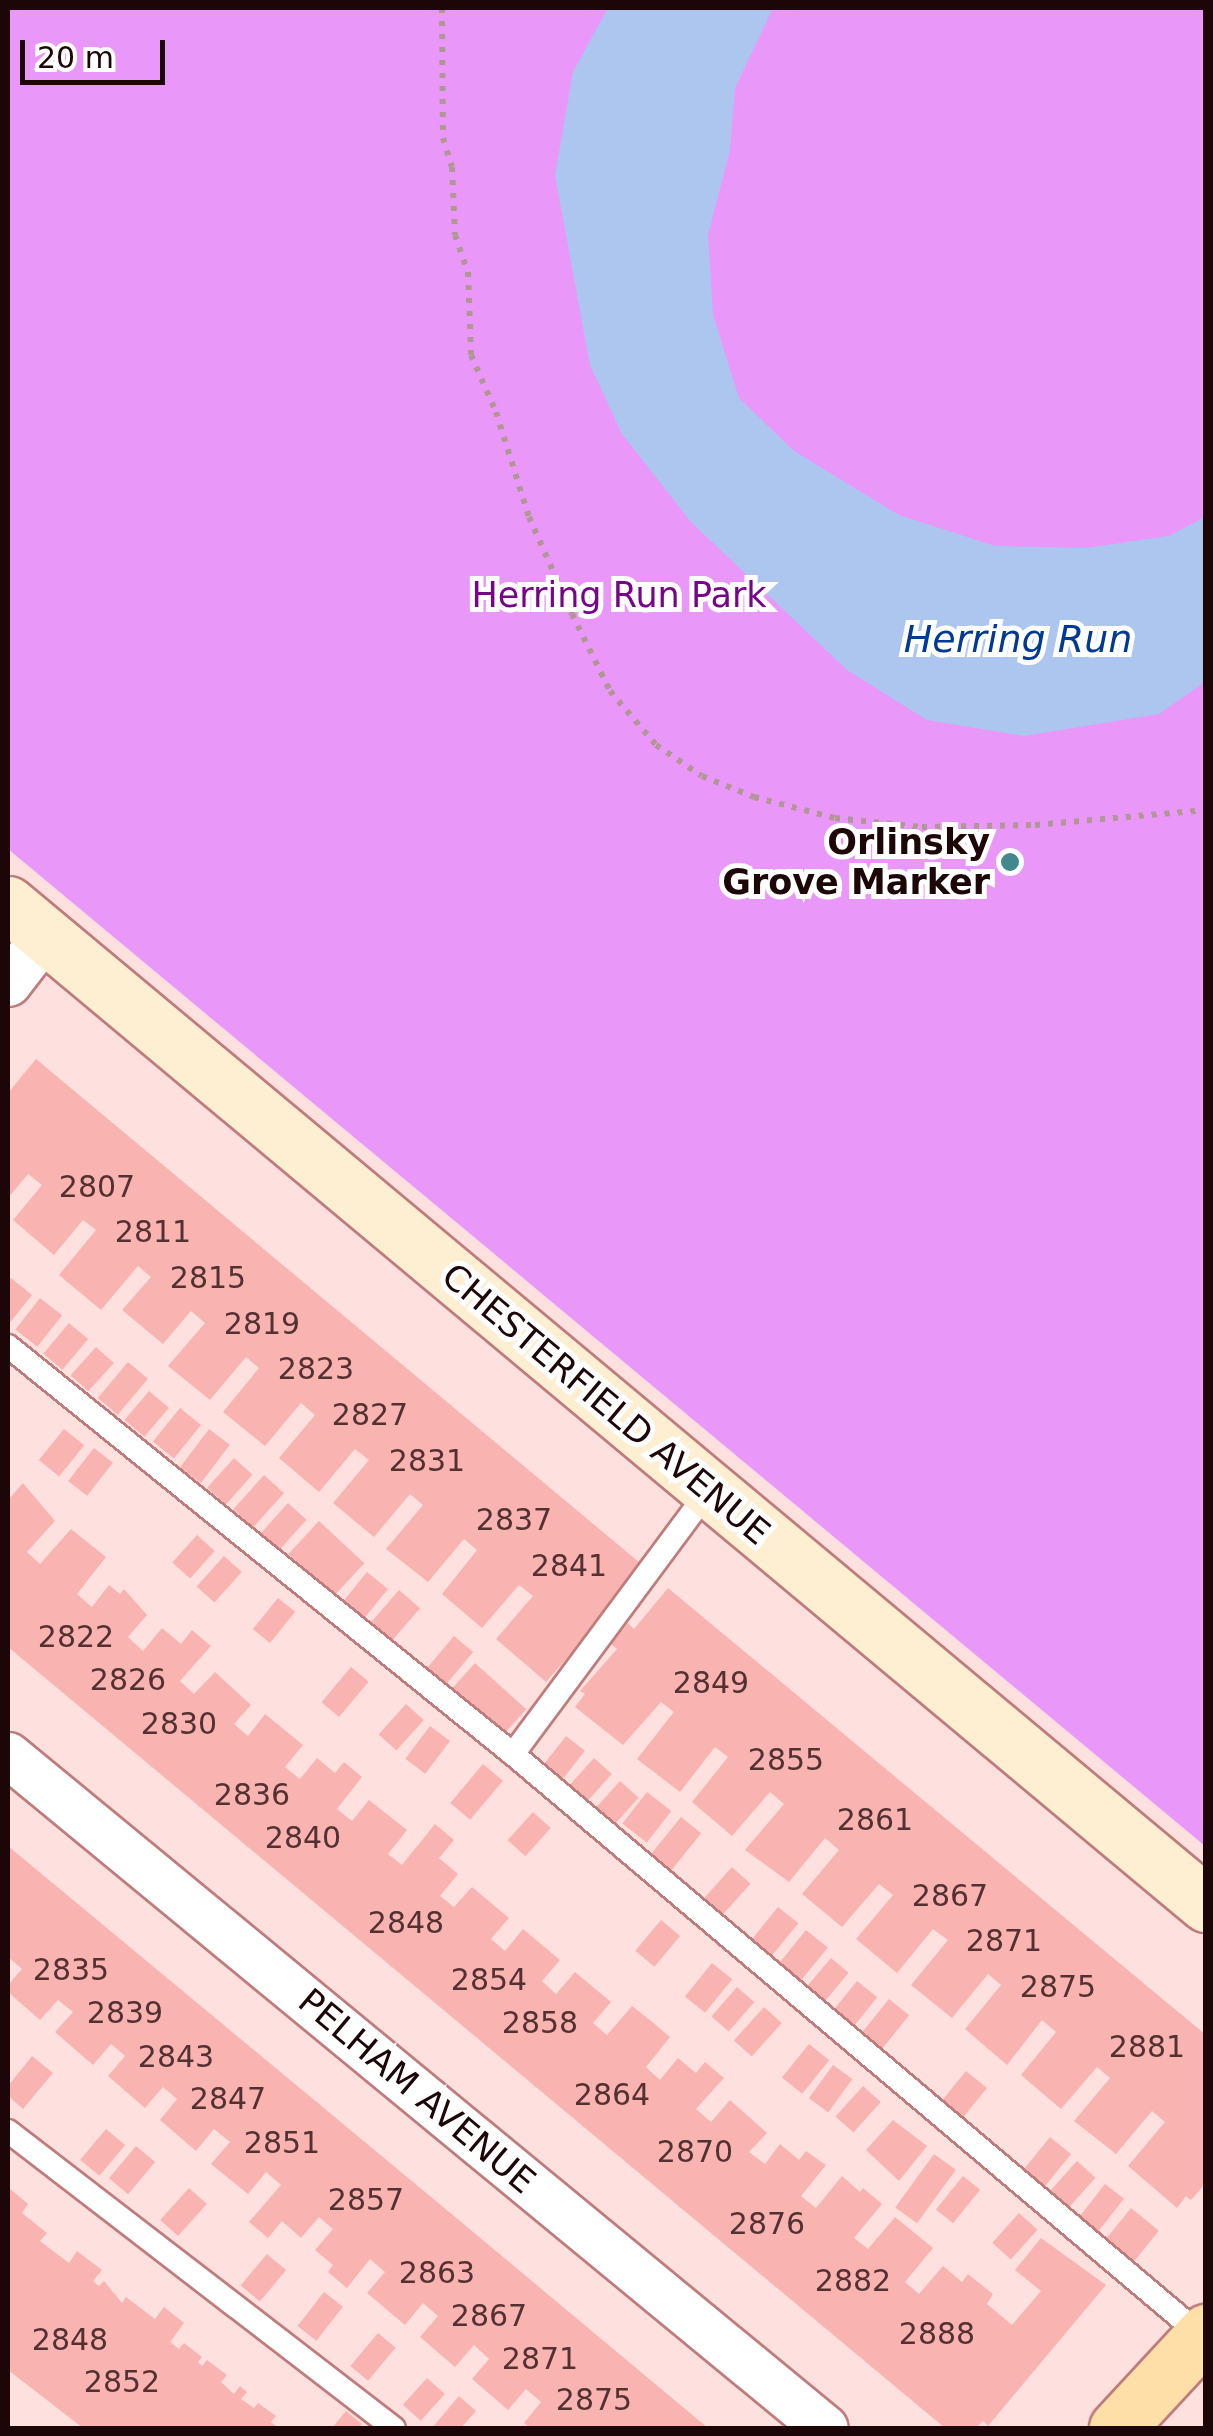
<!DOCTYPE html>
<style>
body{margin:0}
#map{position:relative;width:1213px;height:2436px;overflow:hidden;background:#fee1df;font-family:"DejaVu Sans",sans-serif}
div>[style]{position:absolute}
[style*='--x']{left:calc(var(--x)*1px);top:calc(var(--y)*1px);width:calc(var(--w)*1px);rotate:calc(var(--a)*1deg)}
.green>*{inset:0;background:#e998f9}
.water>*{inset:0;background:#acc6f0}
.building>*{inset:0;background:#f9b3b1;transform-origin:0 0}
.path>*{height:6px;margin-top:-3px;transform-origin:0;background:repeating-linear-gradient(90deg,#b19695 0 5px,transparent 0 13px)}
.roads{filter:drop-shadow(2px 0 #be7d7c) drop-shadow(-2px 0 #be7d7c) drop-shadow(0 2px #be7d7c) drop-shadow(0 -2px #be7d7c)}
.lane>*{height:22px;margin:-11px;padding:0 11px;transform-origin:11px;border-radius:11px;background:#fff}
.street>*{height:45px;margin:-22.5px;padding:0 22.5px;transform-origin:22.5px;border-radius:22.5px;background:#fff}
.secondary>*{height:55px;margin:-27.5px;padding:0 27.5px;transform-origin:27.5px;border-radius:27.5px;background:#feefd3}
.primary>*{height:55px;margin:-27.5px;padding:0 27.5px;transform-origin:27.5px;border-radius:27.5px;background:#fddfa7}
.dots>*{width:28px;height:28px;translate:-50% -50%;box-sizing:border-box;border:5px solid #fff;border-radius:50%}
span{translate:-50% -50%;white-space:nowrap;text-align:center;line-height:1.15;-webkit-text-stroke:10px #fff;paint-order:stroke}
.number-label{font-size:30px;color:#533132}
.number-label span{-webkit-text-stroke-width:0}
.park-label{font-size:35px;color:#77058a}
.poi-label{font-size:35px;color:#1c0607;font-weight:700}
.right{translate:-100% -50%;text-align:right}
.street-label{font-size:35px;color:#1c0607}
.water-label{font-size:38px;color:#023992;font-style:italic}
.frame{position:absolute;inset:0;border:10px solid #1c0607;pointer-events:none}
.scale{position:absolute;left:20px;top:40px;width:145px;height:45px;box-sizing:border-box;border:5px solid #1c0607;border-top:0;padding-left:12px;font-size:30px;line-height:35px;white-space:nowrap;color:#1c0607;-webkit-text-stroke:8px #fff;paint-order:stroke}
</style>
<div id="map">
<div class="green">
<i style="clip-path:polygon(8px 8px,1205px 8px,1205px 1846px,8px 849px)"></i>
</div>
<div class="water">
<i style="clip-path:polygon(608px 8px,773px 8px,735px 88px,730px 150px,708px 235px,713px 315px,739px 398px,794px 451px,899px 515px,995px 546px,1086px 548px,1169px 536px,1205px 517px,1205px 682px,1159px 714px,1024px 736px,927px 720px,847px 670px,691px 522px,622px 434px,590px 365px,555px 175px,573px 72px)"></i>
</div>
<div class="building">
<i style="clip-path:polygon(36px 1059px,646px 1568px,546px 1682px,496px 1639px,533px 1596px,519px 1585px,482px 1628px,442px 1594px,477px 1550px,464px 1539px,428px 1582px,386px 1549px,423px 1505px,410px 1494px,374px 1537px,333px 1503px,369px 1460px,355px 1449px,319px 1492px,279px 1458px,315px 1415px,301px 1403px,265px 1446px,223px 1412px,259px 1368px,246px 1357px,210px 1400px,168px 1366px,205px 1323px,191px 1311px,163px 1344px,122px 1310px,151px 1277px,138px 1266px,101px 1310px,59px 1275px,96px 1230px,83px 1220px,54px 1255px,13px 1220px,42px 1185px,28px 1174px,8px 1198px,8px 1093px)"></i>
<i style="clip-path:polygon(11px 1278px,32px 1295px,8px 1325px,8px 1282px)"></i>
<i style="left:40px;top:1298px;width:28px;height:40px;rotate:38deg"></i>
<i style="left:69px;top:1323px;width:25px;height:40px;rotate:40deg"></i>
<i style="left:96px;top:1347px;width:24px;height:38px;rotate:42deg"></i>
<i style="left:128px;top:1362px;width:26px;height:47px;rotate:40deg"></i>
<i style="left:149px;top:1391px;width:26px;height:38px;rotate:40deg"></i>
<i style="left:180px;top:1408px;width:27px;height:43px;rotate:39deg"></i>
<i style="left:64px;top:1429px;width:26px;height:40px;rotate:39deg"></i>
<i style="left:209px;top:1429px;width:26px;height:48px;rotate:37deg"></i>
<i style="left:94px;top:1448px;width:24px;height:42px;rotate:38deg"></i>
<i style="left:234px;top:1458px;width:25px;height:40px;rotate:42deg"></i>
<i style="left:264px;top:1475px;width:27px;height:46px;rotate:42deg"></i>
<i style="clip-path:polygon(23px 1483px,55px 1521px,27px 1552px,40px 1564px,71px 1529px,106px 1557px,77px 1594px,92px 1607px,109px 1585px,120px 1594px,124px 1589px,147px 1615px,128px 1637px,143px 1651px,162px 1628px,181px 1644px,192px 1630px,211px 1646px,180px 1681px,194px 1694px,215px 1672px,251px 1705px,234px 1724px,248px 1736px,265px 1714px,303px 1745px,285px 1767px,300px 1779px,317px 1758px,335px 1773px,344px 1762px,362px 1777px,337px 1809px,352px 1821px,369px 1800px,407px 1830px,388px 1854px,402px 1865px,435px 1824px,454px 1840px,439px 1858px,458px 1874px,440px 1896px,454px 1907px,472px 1887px,509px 1918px,491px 1939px,497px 1944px,505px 1951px,523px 1929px,560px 1960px,542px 1981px,556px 1994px,575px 1972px,611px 2002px,593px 2023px,607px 2035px,632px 2006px,651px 2021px,670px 2037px,646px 2067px,660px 2080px,678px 2058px,696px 2073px,705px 2062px,724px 2078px,696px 2109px,711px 2122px,730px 2100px,767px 2133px,749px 2152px,765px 2164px,780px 2144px,799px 2160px,806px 2151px,826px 2165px,801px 2196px,816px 2208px,842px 2176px,860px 2192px,863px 2188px,882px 2204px,854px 2238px,868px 2249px,895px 2217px,933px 2248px,905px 2282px,919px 2294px,943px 2266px,962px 2282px,968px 2274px,993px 2294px,987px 2304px,1012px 2325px,1041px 2291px,1015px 2270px,1041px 2238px,1106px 2285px,988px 2426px,983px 2421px,976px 2428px,945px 2428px,8px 1647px,8px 1500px)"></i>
<i style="left:288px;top:1503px;width:25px;height:42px;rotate:42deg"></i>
<i style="left:319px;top:1521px;width:62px;height:45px;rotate:43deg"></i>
<i style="left:197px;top:1535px;width:24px;height:37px;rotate:42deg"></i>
<i style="left:224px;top:1556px;width:24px;height:41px;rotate:42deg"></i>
<i style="left:367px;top:1572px;width:27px;height:39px;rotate:39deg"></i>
<i style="clip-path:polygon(668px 1588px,1206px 2035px,1206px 2183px,1191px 2200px,1186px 2196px,1177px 2208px,1128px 2166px,1165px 2122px,1152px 2111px,1116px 2154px,1074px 2121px,1110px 2078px,1097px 2067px,1061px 2109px,1021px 2075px,1056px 2032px,1042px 2020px,1007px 2065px,965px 2029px,1001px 1985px,988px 1974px,952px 2018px,911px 1985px,948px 1940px,941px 1935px,933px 1929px,897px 1973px,856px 1939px,893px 1895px,879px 1884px,842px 1927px,802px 1894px,839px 1850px,825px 1838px,789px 1882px,745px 1850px,784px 1804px,770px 1792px,732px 1836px,692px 1802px,728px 1757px,715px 1747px,680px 1792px,637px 1759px,674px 1712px,661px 1702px,623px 1745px,575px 1707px,585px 1694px,580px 1691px,617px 1649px,611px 1644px,628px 1623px,634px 1629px)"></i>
<i style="left:399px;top:1590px;width:28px;height:44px;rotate:41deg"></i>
<i style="left:278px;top:1598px;width:22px;height:40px;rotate:39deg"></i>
<i style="left:454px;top:1636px;width:25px;height:44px;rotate:40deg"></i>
<i style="left:475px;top:1663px;width:69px;height:42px;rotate:42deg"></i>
<i style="left:351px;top:1667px;width:23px;height:46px;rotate:40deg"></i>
<i style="left:406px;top:1704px;width:24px;height:41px;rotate:42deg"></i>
<i style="left:430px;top:1726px;width:25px;height:41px;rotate:37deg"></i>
<i style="left:566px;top:1736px;width:24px;height:41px;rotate:38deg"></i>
<i style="left:594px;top:1758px;width:24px;height:41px;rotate:42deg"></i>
<i style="left:483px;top:1764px;width:26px;height:51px;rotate:40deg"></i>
<i style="left:620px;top:1781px;width:25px;height:39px;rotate:42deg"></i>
<i style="left:647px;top:1792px;width:31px;height:40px;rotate:38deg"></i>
<i style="left:533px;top:1812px;width:24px;height:38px;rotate:42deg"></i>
<i style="left:681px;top:1817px;width:26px;height:51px;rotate:39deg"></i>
<i style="clip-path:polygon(8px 1846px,460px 2221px,708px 2428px,530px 2428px,524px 2423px,541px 2402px,526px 2389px,508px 2410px,472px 2379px,489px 2359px,474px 2345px,455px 2367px,420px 2337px,438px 2316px,423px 2303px,405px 2325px,367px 2293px,385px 2272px,370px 2259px,347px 2288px,328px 2272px,333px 2265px,315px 2250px,333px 2229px,319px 2217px,301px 2238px,282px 2221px,268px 2238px,249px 2222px,281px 2185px,266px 2172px,248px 2194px,211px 2164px,230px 2142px,214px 2129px,196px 2151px,160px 2120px,177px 2099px,163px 2087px,145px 2108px,108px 2076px,125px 2056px,116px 2048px,111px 2044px,93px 2065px,55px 2032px,73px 2012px,58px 2000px,40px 2020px,8px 1992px,8px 1985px,22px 1969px,8px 1957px)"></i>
<i style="left:732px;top:1867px;width:25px;height:45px;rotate:42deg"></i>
<i style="left:778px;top:1907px;width:26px;height:45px;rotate:39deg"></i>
<i style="left:661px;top:1920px;width:25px;height:40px;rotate:40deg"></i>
<i style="left:806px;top:1930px;width:28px;height:43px;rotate:39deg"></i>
<i style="left:831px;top:1958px;width:23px;height:38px;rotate:40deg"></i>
<i style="left:712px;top:1963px;width:26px;height:43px;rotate:39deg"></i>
<i style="left:857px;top:1981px;width:26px;height:38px;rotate:39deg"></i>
<i style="left:737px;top:1987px;width:23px;height:39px;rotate:41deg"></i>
<i style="left:889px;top:1999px;width:26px;height:44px;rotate:39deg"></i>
<i style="left:764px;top:2007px;width:24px;height:45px;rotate:42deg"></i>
<i style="left:809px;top:2044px;width:26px;height:43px;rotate:39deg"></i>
<i style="clip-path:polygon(32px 2056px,53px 2073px,23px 2109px,8px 2096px,8px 2086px)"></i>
<i style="left:833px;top:2065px;width:24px;height:41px;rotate:36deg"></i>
<i style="left:966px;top:2071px;width:27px;height:41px;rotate:39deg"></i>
<i style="left:863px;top:2086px;width:24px;height:41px;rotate:42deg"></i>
<i style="clip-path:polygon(893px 2120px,927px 2146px,899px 2181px,866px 2150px)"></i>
<i style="left:106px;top:2129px;width:25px;height:40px;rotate:40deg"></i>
<i style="left:1050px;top:2137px;width:27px;height:42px;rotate:39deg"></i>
<i style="left:136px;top:2146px;width:25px;height:42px;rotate:40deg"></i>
<i style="left:934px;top:2154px;width:27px;height:66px;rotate:36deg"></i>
<i style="left:1077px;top:2161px;width:25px;height:41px;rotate:42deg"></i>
<i style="left:963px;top:2176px;width:22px;height:43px;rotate:39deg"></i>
<i style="left:1105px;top:2184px;width:24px;height:41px;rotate:38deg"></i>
<i style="clip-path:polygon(8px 2187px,28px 2204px,22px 2213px,47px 2233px,40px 2241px,69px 2263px,77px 2251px,102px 2270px,93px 2281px,99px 2286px,104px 2281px,122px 2303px,126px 2297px,155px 2319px,164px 2307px,184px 2323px,170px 2342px,179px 2349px,184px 2343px,202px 2357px,198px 2362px,202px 2366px,207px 2360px,227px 2375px,221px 2382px,234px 2394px,240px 2386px,247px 2392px,241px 2399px,254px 2408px,258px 2403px,276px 2416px,271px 2422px,278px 2428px,83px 2428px,8px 2370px)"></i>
<i style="left:189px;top:2188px;width:24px;height:43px;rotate:42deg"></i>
<i style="left:1131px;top:2208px;width:36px;height:43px;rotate:39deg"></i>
<i style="left:1019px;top:2213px;width:25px;height:40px;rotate:42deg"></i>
<i style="left:267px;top:2254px;width:25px;height:41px;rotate:40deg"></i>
<i style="left:324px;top:2292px;width:24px;height:43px;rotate:38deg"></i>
<i style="left:378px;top:2333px;width:23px;height:43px;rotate:40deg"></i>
<i style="left:427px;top:2378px;width:24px;height:36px;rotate:42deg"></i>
<i style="clip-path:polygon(459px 2396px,476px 2411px,461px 2428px,432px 2428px)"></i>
<i style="clip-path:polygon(346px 2411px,362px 2424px,359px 2428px,332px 2428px)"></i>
</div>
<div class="path">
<i style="--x:442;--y:8;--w:130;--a:89.6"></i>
<i style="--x:443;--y:138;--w:30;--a:73"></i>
<i style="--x:452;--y:167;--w:68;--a:87.5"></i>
<i style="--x:455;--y:235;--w:39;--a:71"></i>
<i style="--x:468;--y:272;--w:83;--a:87.9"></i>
<i style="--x:471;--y:355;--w:62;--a:66.3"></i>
<i style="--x:496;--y:412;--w:110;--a:72.6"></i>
<i style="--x:529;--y:517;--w:106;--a:66.1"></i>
<i style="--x:572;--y:614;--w:86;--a:63.7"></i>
<i style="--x:610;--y:691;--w:71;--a:49.6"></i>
<i style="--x:656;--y:745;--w:55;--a:34"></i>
<i style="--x:702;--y:776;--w:56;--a:22"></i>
<i style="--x:754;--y:797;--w:84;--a:14.5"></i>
<i style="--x:835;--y:818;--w:87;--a:5.9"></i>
<i style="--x:922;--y:827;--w:113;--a:-1"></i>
<i style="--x:1035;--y:825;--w:172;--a:-5"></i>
</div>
<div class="roads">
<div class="lane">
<i style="--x:8;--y:1346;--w:649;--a:38.94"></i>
<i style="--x:513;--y:1754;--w:902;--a:40.19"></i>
<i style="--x:513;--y:1754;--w:329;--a:-53.4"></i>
<i style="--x:8;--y:2131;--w:487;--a:37.6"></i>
</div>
<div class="street">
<i style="--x:8;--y:983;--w:61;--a:-52.4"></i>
<i style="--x:8;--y:1755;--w:1058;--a:39.48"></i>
</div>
<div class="secondary">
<i style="--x:8;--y:904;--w:1561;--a:39.85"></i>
</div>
<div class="primary">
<i style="--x:1117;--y:2428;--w:131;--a:-47.2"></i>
</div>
</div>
<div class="dots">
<i style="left:1010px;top:862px;background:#41898e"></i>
</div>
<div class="number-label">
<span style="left:97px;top:1187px">2807</span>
<span style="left:153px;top:1232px">2811</span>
<span style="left:208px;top:1278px">2815</span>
<span style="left:262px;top:1324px">2819</span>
<span style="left:316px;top:1369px">2823</span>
<span style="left:370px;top:1415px">2827</span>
<span style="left:427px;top:1461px">2831</span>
<span style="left:514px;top:1520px">2837</span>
<span style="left:569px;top:1566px">2841</span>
<span style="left:76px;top:1637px">2822</span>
<span style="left:128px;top:1680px">2826</span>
<span style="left:711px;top:1683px">2849</span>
<span style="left:179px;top:1724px">2830</span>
<span style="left:786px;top:1760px">2855</span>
<span style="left:252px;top:1795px">2836</span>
<span style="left:875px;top:1820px">2861</span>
<span style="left:303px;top:1838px">2840</span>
<span style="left:950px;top:1896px">2867</span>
<span style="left:406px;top:1923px">2848</span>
<span style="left:1004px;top:1941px">2871</span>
<span style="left:71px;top:1970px">2835</span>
<span style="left:489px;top:1980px">2854</span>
<span style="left:1058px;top:1987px">2875</span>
<span style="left:125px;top:2013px">2839</span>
<span style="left:540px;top:2023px">2858</span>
<span style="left:1147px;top:2047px">2881</span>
<span style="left:176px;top:2057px">2843</span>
<span style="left:612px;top:2095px">2864</span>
<span style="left:228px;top:2099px">2847</span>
<span style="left:282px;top:2143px">2851</span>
<span style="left:695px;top:2152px">2870</span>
<span style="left:366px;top:2200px">2857</span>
<span style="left:767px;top:2224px">2876</span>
<span style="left:437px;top:2273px">2863</span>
<span style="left:853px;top:2281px">2882</span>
<span style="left:489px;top:2316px">2867</span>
<span style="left:937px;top:2334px">2888</span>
<span style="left:70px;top:2340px">2848</span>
<span style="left:540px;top:2359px">2871</span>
<span style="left:122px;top:2382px">2852</span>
<span style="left:594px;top:2400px">2875</span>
</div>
<div class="park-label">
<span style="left:619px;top:595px">Herring Run Park</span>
</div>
<div class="poi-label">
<span class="right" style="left:990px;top:862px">Orlinsky<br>Grove Marker</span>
</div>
<div class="street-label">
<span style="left:606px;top:1404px;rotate:40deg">CHESTERFIELD AVENUE</span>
<span style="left:417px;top:2091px;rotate:40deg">PELHAM AVENUE</span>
</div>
<div class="water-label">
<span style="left:1018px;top:640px">Herring Run</span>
</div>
<div class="frame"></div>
<div class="scale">20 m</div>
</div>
